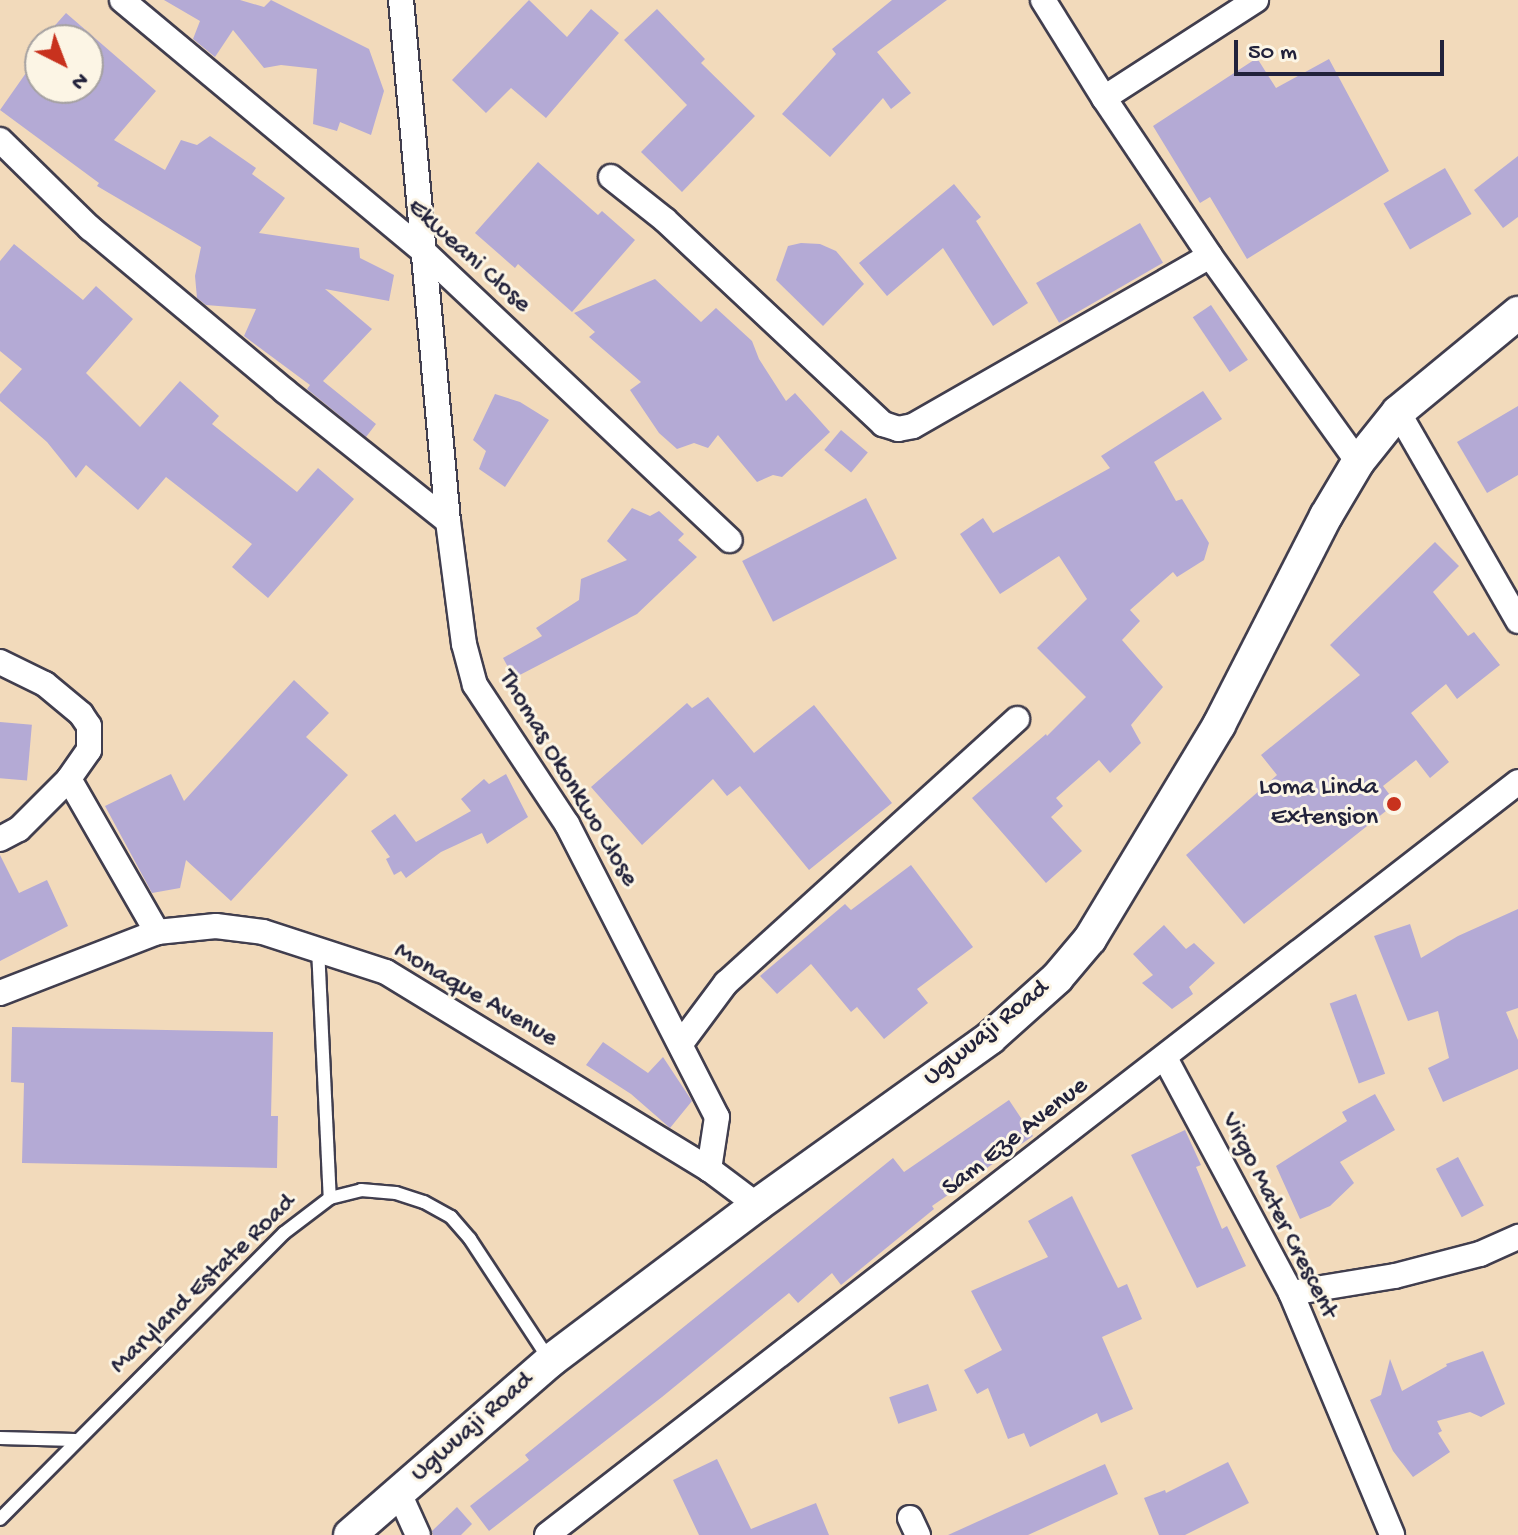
<!DOCTYPE html>
<style>
body{margin:0}
#map{position:relative;width:1518px;height:1535px;overflow:hidden;background:#f2dabb;font-family:"Gochi Hand",sans-serif}
div>[style]{position:absolute}
[style*='--x']{left:calc(var(--x)*1px);top:calc(var(--y)*1px);width:calc(var(--w)*1px);rotate:calc(var(--a)*1deg)}
.building>*{inset:0;background:#b4aad5;transform-origin:0 0}
.roads{filter:drop-shadow(2px 0 #413e4e) drop-shadow(-2px 0 #413e4e) drop-shadow(0 2px #413e4e) drop-shadow(0 -2px #413e4e)}
.lane>*{height:12px;margin:-6px;padding:0 6px;transform-origin:6px;border-radius:6px;background:#fff}
.street>*{height:24px;margin:-12px;padding:0 12px;transform-origin:12px;border-radius:12px;background:#fff}
.secondary>*{height:32px;margin:-16px;padding:0 16px;transform-origin:16px;border-radius:16px;background:#fff}
.dots>*{width:22px;height:22px;translate:-50% -50%;box-sizing:border-box;border:4px solid #fcf5e5;border-radius:50%}
span{translate:-50% -50%;white-space:nowrap;text-align:center;line-height:1.15;-webkit-text-stroke:6px #fcf5e5;paint-order:stroke}
.street-label{font-size:26px;color:#22223b}
.poi-label{font-size:26px;color:#22223b}
.right{translate:-100% -50%;text-align:right}
.north{position:absolute;left:24px;top:24px;width:80px;height:80px;box-sizing:border-box;background:#fcf5e5;border:2px solid #a5a1a1;border-radius:50%;rotate:138deg;font-size:22px;font-weight:700;line-height:32px;text-align:center;color:#22223b}
.north::after{content:'';display:block;margin:auto;width:28px;height:36px;background:#c8321e;clip-path:polygon(50% 0,100% 100%,50% 72%,0 100%)}
.scale{position:absolute;left:1234px;top:40px;width:210px;height:36px;box-sizing:border-box;border:4px solid #22223b;border-top:0;padding-left:10px;font-size:24px;line-height:28px;white-space:nowrap;color:#22223b;-webkit-text-stroke:6px #fcf5e5;paint-order:stroke}
</style>
<div id="map">
<div class="building">
<i style="clip-path:polygon(164px 0,240px 0,264px 7px,271px 0,369px 49px,384px 91px,371px 135px,340px 122px,337px 131px,313px 124px,317px 69px,281px 65px,264px 68px,233px 30px,215px 57px,193px 39px,200px 21px)"></i>
<i style="clip-path:polygon(529px 0,567px 37px,591px 9px,619px 33px,546px 118px,511px 88px,486px 113px,452px 80px)"></i>
<i style="clip-path:polygon(892px 0,947px 0,877px 52px,911px 93px,891px 109px,883px 98px,830px 157px,782px 114px,836px 54px,832px 49px)"></i>
<i style="clip-path:polygon(657px 9px,705px 59px,701px 63px,755px 116px,682px 192px,641px 152px,687px 105px,624px 40px)"></i>
<i style="clip-path:polygon(66px 13px,156px 91px,114px 140px,165px 170px,181px 140px,197px 145px,210px 136px,256px 168px,252px 174px,285px 198px,259px 233px,359px 248px,360px 258px,394px 275px,389px 301px,325px 289px,372px 329px,323px 381px,376px 424px,366px 437px,307px 389px,310px 385px,244px 336px,256px 309px,206px 305px,197px 298px,195px 276px,201px 247px,97px 186px,99px 183px,0 110px,40px 53px,40px 88px,88px 88px,88px 40px,42px 40px)"></i>
<i style="clip-path:polygon(1257px 58px,1276px 88px,1329px 59px,1389px 171px,1247px 259px,1210px 197px,1200px 203px,1153px 126px)"></i>
<i style="clip-path:polygon(1518px 156px,1518px 217px,1503px 228px,1474px 190px)"></i>
<i style="clip-path:polygon(538px 162px,598px 215px,602px 211px,635px 240px,572px 312px,518px 264px,515px 268px,475px 233px)"></i>
<i style="left:1445px;top:168px;width:53px;height:71px;rotate:60deg"></i>
<i style="clip-path:polygon(954px 184px,981px 217px,976px 221px,1028px 303px,993px 326px,943px 248px,887px 296px,859px 263px)"></i>
<i style="left:1140px;top:223px;width:46px;height:120px;rotate:60deg"></i>
<i style="clip-path:polygon(801px 243px,820px 244px,836px 251px,864px 284px,823px 326px,776px 280px,788px 246px)"></i>
<i style="clip-path:polygon(14px 244px,83px 300px,96px 286px,133px 319px,86px 373px,140px 427px,180px 381px,219px 416px,212px 424px,297px 492px,318px 468px,354px 499px,268px 598px,232px 567px,252px 544px,166px 477px,138px 510px,86px 465px,76px 478px,47px 442px,0 401px,0 394px,22px 369px,0 351px,0 261px)"></i>
<i style="clip-path:polygon(655px 279px,701px 322px,716px 308px,752px 341px,759px 359px,786px 401px,795px 393px,830px 432px,782px 477px,773px 475px,757px 482px,718px 435px,708px 448px,694px 443px,677px 449px,659px 433px,630px 390px,641px 382px,589px 337px,595px 332px,574px 313px)"></i>
<i style="left:1211px;top:305px;width:66px;height:22px;rotate:56deg"></i>
<i style="clip-path:polygon(1203px 391px,1222px 419px,1154px 462px,1176px 501px,1182px 499px,1209px 543px,1204px 560px,1177px 577px,1173px 572px,1130px 610px,1140px 621px,1122px 640px,1163px 687px,1131px 725px,1141px 743px,1110px 773px,1099px 760px,1056px 798px,1063px 806px,1051px 817px,1082px 851px,1046px 883px,972px 798px,1046px 734px,1047px 736px,1086px 697px,1037px 648px,1087px 599px,1059px 556px,1000px 594px,960px 534px,983px 518px,993px 533px,1110px 468px,1101px 456px)"></i>
<i style="clip-path:polygon(495px 394px,520px 402px,549px 420px,505px 487px,479px 469px,486px 451px,473px 440px)"></i>
<i style="clip-path:polygon(1518px 406px,1518px 475px,1487px 493px,1457px 442px)"></i>
<i style="left:841px;top:430px;width:35px;height:26px;rotate:40deg"></i>
<i style="left:866px;top:498px;width:68px;height:139px;rotate:63deg"></i>
<i style="clip-path:polygon(632px 508px,650px 516px,659px 511px,684px 534px,678px 540px,697px 557px,637px 614px,514px 678px,503px 658px,542px 636px,536px 628px,579px 600px,581px 579px,627px 560px,607px 541px)"></i>
<i style="clip-path:polygon(1435px 542px,1459px 566px,1433px 592px,1468px 636px,1474px 632px,1500px 665px,1457px 699px,1446px 684px,1411px 713px,1449px 762px,1430px 778px,1416px 760px,1383px 786px,1396px 803px,1244px 924px,1186px 855px,1277px 775px,1261px 755px,1360px 675px,1330px 645px)"></i>
<i style="clip-path:polygon(294px 680px,329px 713px,306px 737px,348px 775px,231px 901px,186px 860px,180px 888px,152px 893px,105px 806px,171px 774px,184px 801px)"></i>
<i style="clip-path:polygon(708px 697px,754px 753px,814px 705px,892px 803px,809px 870px,740px 786px,727px 796px,713px 779px,642px 845px,591px 787px,687px 703px,692px 708px)"></i>
<i style="left:0;top:722px;width:32px;height:56px;rotate:5deg"></i>
<i style="clip-path:polygon(506px 774px,528px 817px,487px 844px,482px 833px,441px 852px,406px 878px,401px 871px,394px 875px,386px 859px,390px 857px,371px 831px,395px 814px,416px 842px,471px 811px,461px 799px,484px 779px,489px 784px)"></i>
<i style="clip-path:polygon(0 855px,19px 893px,47px 880px,68px 926px,0 961px)"></i>
<i style="clip-path:polygon(911px 865px,973px 947px,917px 989px,928px 1003px,884px 1039px,857px 1007px,851px 1012px,811px 964px,777px 994px,760px 976px,845px 904px,851px 910px)"></i>
<i style="clip-path:polygon(1518px 909px,1518px 1008px,1506px 1012px,1518px 1040px,1518px 1069px,1443px 1102px,1428px 1068px,1449px 1058px,1438px 1011px,1408px 1021px,1374px 936px,1410px 924px,1421px 958px,1458px 936px)"></i>
<i style="clip-path:polygon(1164px 925px,1186px 949px,1194px 943px,1215px 963px,1189px 987px,1193px 994px,1172px 1009px,1142px 983px,1153px 975px,1133px 954px)"></i>
<i style="left:1356px;top:994px;width:85px;height:28px;rotate:70deg"></i>
<i style="clip-path:polygon(12px 1027px,273px 1032px,271px 1116px,278px 1116px,277px 1168px,22px 1163px,24px 1083px,11px 1082px)"></i>
<i style="clip-path:polygon(603px 1042px,648px 1073px,663px 1057px,692px 1101px,670px 1128px,631px 1094px,586px 1065px)"></i>
<i style="clip-path:polygon(1375px 1094px,1395px 1130px,1340px 1162px,1354px 1183px,1330px 1206px,1300px 1219px,1276px 1166px,1347px 1121px,1342px 1112px)"></i>
<i style="clip-path:polygon(1009px 1100px,1033px 1136px,932px 1206px,934px 1209px,841px 1285px,832px 1273px,798px 1303px,789px 1293px,662px 1397px,489px 1531px,470px 1506px,529px 1460px,525px 1455px,893px 1158px,904px 1172px)"></i>
<i style="clip-path:polygon(1185px 1130px,1201px 1165px,1196px 1167px,1222px 1229px,1227px 1226px,1246px 1266px,1197px 1288px,1131px 1155px)"></i>
<i style="left:1458px;top:1157px;width:55px;height:25px;rotate:62deg"></i>
<i style="clip-path:polygon(1072px 1196px,1118px 1288px,1127px 1284px,1142px 1319px,1102px 1337px,1133px 1409px,1101px 1423px,1097px 1413px,1030px 1447px,1024px 1433px,1008px 1439px,988px 1388px,977px 1394px,964px 1370px,1002px 1350px,971px 1291px,1048px 1257px,1028px 1221px)"></i>
<i style="clip-path:polygon(1483px 1351px,1505px 1404px,1481px 1417px,1470px 1412px,1437px 1421px,1442px 1431px,1438px 1433px,1450px 1452px,1413px 1477px,1393px 1451px,1370px 1400px,1381px 1395px,1390px 1359px,1402px 1391px,1447px 1366px,1446px 1364px)"></i>
<i style="left:928px;top:1384px;width:28px;height:41px;rotate:71deg"></i>
<i style="clip-path:polygon(717px 1459px,751px 1529px,816px 1503px,829px 1535px,699px 1535px,673px 1480px)"></i>
<i style="clip-path:polygon(1228px 1462px,1249px 1503px,1185px 1535px,1159px 1535px,1144px 1498px,1165px 1490px,1166px 1493px)"></i>
<i style="clip-path:polygon(1105px 1464px,1118px 1494px,1028px 1535px,948px 1535px)"></i>
<i style="clip-path:polygon(457px 1507px,472px 1524px,461px 1535px,433px 1535px,432px 1531px)"></i>
</div>
<div class="roads">
<div class="lane">
<i style="--x:318;--y:948;--w:250;--a:87.3"></i>
<i style="--x:0;--y:1438;--w:75;--a:1.5"></i>
<i style="--x:0;--y:1519;--w:403;--a:-45.2"></i>
<i style="--x:284;--y:1233;--w:58;--a:-37.3"></i>
<i style="--x:330;--y:1198;--w:32;--a:-14"></i>
<i style="--x:361;--y:1190;--w:35;--a:5"></i>
<i style="--x:396;--y:1193;--w:29;--a:18"></i>
<i style="--x:424;--y:1202;--w:31;--a:29"></i>
<i style="--x:451;--y:1217;--w:29;--a:49"></i>
<i style="--x:470;--y:1239;--w:146;--a:56.7"></i>
</div>
<div class="street">
<i style="--x:122;--y:0;--w:393;--a:39.8"></i>
<i style="--x:424;--y:252;--w:420;--a:43.3"></i>
<i style="--x:401;--y:0;--w:523;--a:84.85"></i>
<i style="--x:448;--y:521;--w:124;--a:82.6"></i>
<i style="--x:464;--y:644;--w:42;--a:75"></i>
<i style="--x:475;--y:685;--w:167;--a:56.5"></i>
<i style="--x:567;--y:824;--w:329;--a:62.9"></i>
<i style="--x:717;--y:1117;--w:53;--a:98.7"></i>
<i style="--x:1043;--y:0;--w:115;--a:58.1"></i>
<i style="--x:1104;--y:98;--w:190;--a:56.1"></i>
<i style="--x:1210;--y:256;--w:254;--a:54.3"></i>
<i style="--x:1104;--y:98;--w:181;--a:-32.8"></i>
<i style="--x:0;--y:140;--w:126;--a:44.4"></i>
<i style="--x:90;--y:228;--w:254;--a:39.9"></i>
<i style="--x:285;--y:391;--w:208;--a:38.6"></i>
<i style="--x:611;--y:177;--w:69;--a:38.5"></i>
<i style="--x:665;--y:220;--w:299;--a:43.1"></i>
<i style="--x:883;--y:424;--w:16;--a:18"></i>
<i style="--x:898;--y:429;--w:15;--a:-11"></i>
<i style="--x:913;--y:426;--w:342;--a:-29.8"></i>
<i style="--x:1398;--y:412;--w:241;--a:60.1"></i>
<i style="--x:0;--y:662;--w:50;--a:26.1"></i>
<i style="--x:45;--y:684;--w:47;--a:39.8"></i>
<i style="--x:81;--y:714;--w:14;--a:56"></i>
<i style="--x:89;--y:726;--w:24;--a:90"></i>
<i style="--x:89;--y:750;--w:35;--a:125"></i>
<i style="--x:69;--y:779;--w:177;--a:60.1"></i>
<i style="--x:0;--y:839;--w:21;--a:-28"></i>
<i style="--x:19;--y:829;--w:71;--a:-45"></i>
<i style="--x:0;--y:993;--w:168;--a:-21.2"></i>
<i style="--x:157;--y:932;--w:59;--a:-5.8"></i>
<i style="--x:216;--y:926;--w:47;--a:7.3"></i>
<i style="--x:263;--y:932;--w:129;--a:18"></i>
<i style="--x:386;--y:972;--w:378;--a:31.4"></i>
<i style="--x:709;--y:1169;--w:60;--a:36.9"></i>
<i style="--x:682;--y:1042;--w:74;--a:-53.3"></i>
<i style="--x:726;--y:983;--w:393;--a:-42.2"></i>
<i style="--x:1165;--y:1058;--w:267;--a:61.8"></i>
<i style="--x:1291;--y:1293;--w:262;--a:67.3"></i>
<i style="--x:1291;--y:1293;--w:105;--a:-9.3"></i>
<i style="--x:1395;--y:1276;--w:88;--a:-14.5"></i>
<i style="--x:1480;--y:1254;--w:42;--a:-24.1"></i>
<i style="--x:399;--y:1493;--w:46;--a:65.7"></i>
<i style="--x:910;--y:1518;--w:19;--a:65"></i>
<i style="--x:547;--y:1535;--w:1229;--a:-37.79"></i>
</div>
<div class="secondary">
<i style="--x:350;--y:1535;--w:265;--a:-41"></i>
<i style="--x:550;--y:1361;--w:259;--a:-37"></i>
<i style="--x:757;--y:1205;--w:287;--a:-35.6"></i>
<i style="--x:990;--y:1038;--w:90;--a:-41.8"></i>
<i style="--x:1057;--y:978;--w:51;--a:-49.8"></i>
<i style="--x:1090;--y:939;--w:250;--a:-58.9"></i>
<i style="--x:1219;--y:725;--w:235;--a:-62.9"></i>
<i style="--x:1326;--y:516;--w:63;--a:-59.3"></i>
<i style="--x:1358;--y:462;--w:64;--a:-51.3"></i>
<i style="--x:1398;--y:412;--w:156;--a:-39.5"></i>
</div>
</div>
<div class="dots">
<i style="left:1394px;top:804px;background:#c8321e"></i>
</div>
<div class="street-label">
<span style="left:468px;top:257px;rotate:42deg">Ekweani Close</span>
<span style="left:567px;top:779px;rotate:59deg">Thomas Okonkwo Close</span>
<span style="left:475px;top:996px;rotate:30deg">Monaque Avenue</span>
<span style="left:987px;top:1034px;rotate:-39deg">Ugwuaji Road</span>
<span style="left:1016px;top:1138px;rotate:-38deg">Sam Eze Avenue</span>
<span style="left:1278px;top:1216px;rotate:63deg">Virgo Mater Crescent</span>
<span style="left:204px;top:1285px;rotate:-44deg">Maryland Estate Road</span>
<span style="left:473px;top:1428px;rotate:-41deg">Ugwuaji Road</span>
</div>
<div class="poi-label">
<span class="right" style="left:1378px;top:804px">Loma Linda<br>Extension</span>
</div>
<div class="north">N</div>
<div class="scale">50 m</div>
</div>
